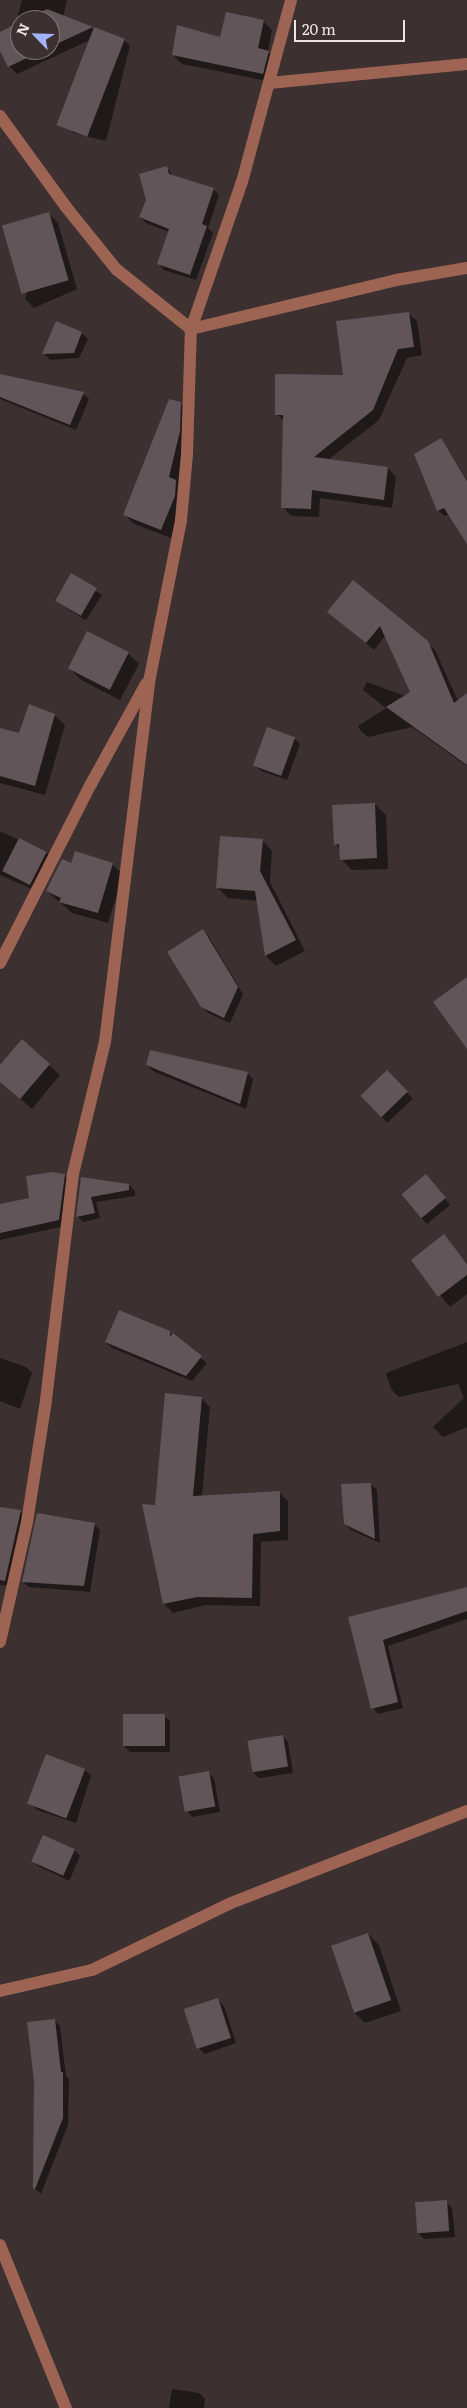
<!DOCTYPE html>
<style>
body{margin:0}
#map{position:relative;width:467px;height:2408px;overflow:hidden;background:#3c3030;font-family:Literata,serif}
div>[style]{position:absolute}
[style*='--x']{left:calc(var(--x)*1px);top:calc(var(--y)*1px);width:calc(var(--w)*1px);rotate:calc(var(--a)*1deg)}
.shadow>*{inset:0;background:#0007;transform-origin:0 0}
.building>*{inset:0;background:#625559;transform-origin:0 0}
.minor>*{height:12px;margin:-6px;padding:0 6px;transform-origin:6px;border-radius:6px;background:#9e6453}
span{translate:-50% -50%;white-space:nowrap;text-align:center;line-height:1.15;-webkit-text-stroke:4px #3c3030;paint-order:stroke}
.north{position:absolute;left:10px;top:10px;width:50px;height:50px;box-sizing:border-box;background:#3c3030;border:1px solid #837878;border-radius:50%;rotate:294deg;font-size:14px;font-weight:700;line-height:20px;text-align:center;color:#ede5e5}
.north::after{content:'';display:block;margin:auto;width:18px;height:22px;background:#a3b2fd;clip-path:polygon(50% 0,100% 100%,50% 72%,0 100%)}
.scale{position:absolute;left:294px;top:20px;width:111px;height:22px;box-sizing:border-box;border:2px solid #ede5e5;border-top:0;padding-left:6px;font-size:15px;line-height:18px;white-space:nowrap;color:#ede5e5;-webkit-text-stroke:4px #3c3030;paint-order:stroke}
</style>
<div id="map">
<div class="shadow">
<i style="clip-path:polygon(evenodd,22px 0,67px 0,63px 17px,124px 40px,130px 46px,106px 141px,74px 133px,68px 127px,92px 39px,17px 74px,9px 66px,0 48px,0 33px,15px 26px,22px 0,20px 20px,50px 20px,50px 50px,20px 50px,20px 20px)"></i>
<i style="clip-path:polygon(263px 21px,272px 30px,268px 52px,277px 61px,272px 82px,182px 64px,173px 55px)"></i>
<i style="clip-path:polygon(167px 167px,173px 176px,213px 189px,219px 195px,208px 228px,213px 233px,196px 280px,164px 270px,159px 264px,169px 232px,146px 223px,140px 217px,147px 200px)"></i>
<i style="clip-path:polygon(49px 214px,58px 223px,77px 289px,34px 308px,25px 299px)"></i>
<i style="clip-path:polygon(408px 313px,417px 321px,422px 355px,407px 358px,379px 420px,328px 460px,388px 468px,396px 477px,392px 508px,320px 498px,319px 517px,291px 516px,283px 507px,285px 422px,277px 414px,344px 376px)"></i>
<i style="clip-path:polygon(57px 322px,82px 333px,88px 339px,79px 358px,50px 360px,44px 354px)"></i>
<i style="clip-path:polygon(0 375px,83px 394px,89px 399px,76px 430px,0 399px)"></i>
<i style="clip-path:polygon(180px 403px,190px 413px,186px 491px,171px 538px,134px 524px,124px 514px)"></i>
<i style="clip-path:polygon(440px 439px,467px 479px,467px 542px,449px 514px,444px 516px,438px 510px)"></i>
<i style="left:71px;top:575px;width:37px;height:30px;rotate:33deg"></i>
<i style="clip-path:polygon(353px 581px,435px 650px,467px 721px,467px 766px,412px 727px,368px 737px,360px 730px,358px 726px,386px 708px,363px 690px,367px 682px,405px 696px,412px 692px,386px 635px,374px 650px,329px 612px)"></i>
<i style="clip-path:polygon(128px 653px,139px 664px,120px 700px,81px 680px,70px 669px)"></i>
<i style="clip-path:polygon(54px 715px,65px 725px,45px 795px,0 783px,0 729px,19px 735px)"></i>
<i style="clip-path:polygon(294px 738px,300px 744px,287px 780px,261px 771px,255px 765px)"></i>
<i style="clip-path:polygon(375px 804px,386px 815px,388px 869px,352px 870px,341px 859px,340px 849px,335px 844px)"></i>
<i style="clip-path:polygon(0 831px,47px 853px,56px 862px,41px 893px,0 875px)"></i>
<i style="clip-path:polygon(262px 840px,272px 851px,270px 882px,305px 951px,276px 966px,266px 956px,258px 901px,228px 898px,218px 888px)"></i>
<i style="clip-path:polygon(112px 864px,123px 875px,108px 923px,72px 913px,47px 891px,72px 865px)"></i>
<i style="clip-path:polygon(203px 931px,209px 937px,243px 994px,230px 1023px,208px 1013px,202px 1006px)"></i>
<i style="clip-path:polygon(49px 1065px,60px 1075px,32px 1109px,0 1081px,0 1067px)"></i>
<i style="clip-path:polygon(147px 1065px,247px 1073px,253px 1079px,246px 1109px,153px 1071px)"></i>
<i style="left:387px;top:1071px;width:38px;height:35px;rotate:47deg"></i>
<i style="clip-path:polygon(64px 1175px,70px 1181px,65px 1226px,0 1240px,0 1205px,31px 1199px)"></i>
<i style="clip-path:polygon(82px 1178px,129px 1185px,135px 1191px,135px 1196px,96px 1202px,100px 1218px,83px 1222px,77px 1216px)"></i>
<i style="clip-path:polygon(432px 1182px,450px 1205px,427px 1224px,421px 1218px)"></i>
<i style="clip-path:polygon(444px 1236px,467px 1263px,467px 1294px,450px 1307px,412px 1260px)"></i>
<i style="clip-path:polygon(169px 1332px,207px 1363px,192px 1381px,112px 1348px,106px 1342px)"></i>
<i style="clip-path:polygon(467px 1342px,467px 1427px,443px 1437px,433px 1427px,464px 1398px,458px 1384px,399px 1397px,391px 1389px,386px 1373px)"></i>
<i style="clip-path:polygon(0 1358px,26px 1367px,32px 1373px,20px 1409px,0 1401px)"></i>
<i style="clip-path:polygon(201px 1398px,210px 1407px,202px 1496px,279px 1492px,288px 1501px,288px 1540px,261px 1542px,260px 1606px,206px 1605px,173px 1613px,164px 1604px,144px 1505px,156px 1506px)"></i>
<i style="clip-path:polygon(371px 1484px,377px 1490px,380px 1543px,351px 1530px,345px 1524px)"></i>
<i style="clip-path:polygon(0 1511px,20px 1511px,26px 1517px,11px 1586px,0 1585px)"></i>
<i style="clip-path:polygon(94px 1524px,100px 1530px,90px 1592px,29px 1587px,23px 1582px)"></i>
<i style="clip-path:polygon(467px 1589px,467px 1619px,388px 1646px,403px 1708px,378px 1714px,373px 1708px,350px 1618px)"></i>
<i style="clip-path:polygon(164px 1716px,170px 1721px,170px 1752px,130px 1752px,124px 1746px)"></i>
<i style="clip-path:polygon(282px 1736px,288px 1742px,293px 1773px,259px 1778px,253px 1772px)"></i>
<i style="clip-path:polygon(47px 1756px,85px 1770px,91px 1776px,76px 1823px,37px 1810px,32px 1804px)"></i>
<i style="clip-path:polygon(208px 1773px,214px 1778px,220px 1812px,192px 1817px,187px 1811px)"></i>
<i style="clip-path:polygon(43px 1836px,75px 1850px,80px 1856px,69px 1881px,38px 1866px,32px 1861px)"></i>
<i style="clip-path:polygon(368px 1934px,379px 1945px,401px 2011px,365px 2023px,354px 2012px)"></i>
<i style="clip-path:polygon(218px 2000px,224px 2006px,236px 2043px,205px 2054px,199px 2048px)"></i>
<i style="clip-path:polygon(54px 2020px,60px 2026px,66px 2076px,69px 2079px,68px 2125px,41px 2194px,34px 2188px,35px 2081px)"></i>
<i style="clip-path:polygon(446px 2202px,452px 2208px,455px 2237px,424px 2239px,418px 2233px)"></i>
<i style="clip-path:polygon(172px 2389px,199px 2393px,205px 2399px,204px 2408px,169px 2408px)"></i>
</div>
<div class="building">
<i style="clip-path:polygon(47px 9px,93px 27px,50px 47px,50px 20px,24px 20px)"></i>
<i style="clip-path:polygon(226px 12px,264px 20px,258px 48px,269px 51px,263px 74px,172px 55px,177px 25px,220px 37px)"></i>
<i style="clip-path:polygon(20px 22px,20px 50px,44px 50px,8px 67px,0 51px,0 32px)"></i>
<i style="left:94px;top:27px;width:33px;height:105px;rotate:21deg"></i>
<i style="clip-path:polygon(167px 166px,169px 174px,214px 188px,202px 224px,207px 226px,190px 275px,157px 264px,169px 229px,139px 217px,146px 200px,139px 174px)"></i>
<i style="left:49px;top:212px;width:71px;height:49px;rotate:74deg"></i>
<i style="clip-path:polygon(409px 312px,414px 347px,398px 349px,373px 410px,314px 457px,388px 467px,384px 500px,312px 490px,311px 509px,281px 508px,283px 415px,275px 415px,275px 374px,343px 375px,336px 321px)"></i>
<i style="clip-path:polygon(56px 321px,82px 332px,74px 353px,42px 354px)"></i>
<i style="clip-path:polygon(0 374px,84px 392px,70px 425px,0 397px)"></i>
<i style="clip-path:polygon(169px 399px,181px 402px,180px 431px,169px 477px,176px 480px,175px 496px,161px 530px,123px 515px)"></i>
<i style="clip-path:polygon(441px 438px,467px 481px,467px 544px,444px 508px,437px 511px,414px 454px)"></i>
<i style="left:71px;top:573px;width:30px;height:32px;rotate:30deg"></i>
<i style="clip-path:polygon(353px 580px,428px 641px,454px 703px,467px 693px,467px 765px,386px 707px,410px 692px,380px 626px,366px 643px,327px 612px)"></i>
<i style="left:87px;top:631px;width:47px;height:42px;rotate:27deg"></i>
<i style="clip-path:polygon(29px 704px,55px 714px,35px 786px,0 776px,0 728px,19px 733px)"></i>
<i style="left:267px;top:727px;width:30px;height:41px;rotate:20deg"></i>
<i style="clip-path:polygon(375px 803px,377px 858px,340px 860px,339px 844px,334px 845px,332px 805px)"></i>
<i style="clip-path:polygon(220px 836px,263px 839px,260px 871px,296px 940px,265px 956px,255px 891px,216px 888px)"></i>
<i style="left:19px;top:838px;width:31px;height:37px;rotate:27deg"></i>
<i style="clip-path:polygon(75px 851px,113px 863px,98px 913px,59px 902px,61px 898px,46px 891px,62px 859px,71px 863px)"></i>
<i style="clip-path:polygon(203px 929px,238px 987px,224px 1018px,201px 1007px,167px 952px)"></i>
<i style="clip-path:polygon(467px 977px,467px 1049px,433px 1002px)"></i>
<i style="clip-path:polygon(22px 1039px,50px 1064px,20px 1099px,0 1082px,0 1065px)"></i>
<i style="clip-path:polygon(150px 1050px,248px 1072px,240px 1104px,146px 1065px)"></i>
<i style="left:387px;top:1070px;width:30px;height:37px;rotate:46deg"></i>
<i style="clip-path:polygon(52px 1172px,65px 1174px,59px 1220px,0 1233px,0 1204px,29px 1198px,26px 1176px)"></i>
<i style="left:426px;top:1174px;width:31px;height:32px;rotate:50deg"></i>
<i style="clip-path:polygon(81px 1177px,129px 1184px,129px 1190px,91px 1197px,95px 1213px,76px 1217px)"></i>
<i style="clip-path:polygon(444px 1234px,467px 1264px,467px 1275px,438px 1297px,411px 1260px)"></i>
<i style="clip-path:polygon(119px 1310px,170px 1331px,170px 1337px,173px 1333px,202px 1356px,186px 1376px,105px 1342px)"></i>
<i style="clip-path:polygon(165px 1393px,202px 1397px,193px 1496px,280px 1491px,280px 1531px,253px 1534px,252px 1598px,197px 1597px,163px 1604px,142px 1504px,155px 1505px)"></i>
<i style="clip-path:polygon(371px 1483px,375px 1539px,344px 1524px,341px 1484px)"></i>
<i style="clip-path:polygon(0 1507px,21px 1510px,5px 1581px,0 1580px)"></i>
<i style="clip-path:polygon(37px 1513px,95px 1523px,84px 1586px,22px 1582px)"></i>
<i style="clip-path:polygon(467px 1587px,467px 1611px,383px 1640px,398px 1702px,371px 1709px,348px 1617px)"></i>
<i style="left:123px;top:1714px;width:42px;height:32px"></i>
<i style="left:283px;top:1735px;width:32px;height:36px;rotate:81deg"></i>
<i style="left:46px;top:1754px;width:42px;height:53px;rotate:21deg"></i>
<i style="left:209px;top:1771px;width:36px;height:31px;rotate:80deg"></i>
<i style="left:43px;top:1835px;width:35px;height:29px;rotate:24deg"></i>
<i style="left:368px;top:1933px;width:71px;height:39px;rotate:71deg"></i>
<i style="left:218px;top:1998px;width:42px;height:36px;rotate:72deg"></i>
<i style="clip-path:polygon(55px 2019px,61px 2072px,63px 2072px,63px 2118px,35px 2189px,33px 2188px,34px 2081px,27px 2022px)"></i>
<i style="left:447px;top:2200px;width:31px;height:32px;rotate:86deg"></i>
</div>
<div class="minor">
<i style="--x:269;--y:83;--w:199;--a:-5.5"></i>
<i style="--x:0;--y:116;--w:112;--a:54"></i>
<i style="--x:66;--y:207;--w:80;--a:51.1"></i>
<i style="--x:116;--y:269;--w:96;--a:38.7"></i>
<i style="--x:191;--y:329;--w:211;--a:-13.4"></i>
<i style="--x:396;--y:280;--w:72;--a:-9.6"></i>
<i style="--x:0;--y:963;--w:201;--a:-63.1"></i>
<i style="--x:91;--y:784;--w:114;--a:-61.2"></i>
<i style="--x:0;--y:1642;--w:123;--a:-77.3"></i>
<i style="--x:27;--y:1522;--w:123;--a:-81.1"></i>
<i style="--x:46;--y:1400;--w:228;--a:-83.2"></i>
<i style="--x:73;--y:1174;--w:136;--a:-76.4"></i>
<i style="--x:105;--y:1042;--w:368;--a:-83"></i>
<i style="--x:150;--y:677;--w:160;--a:-78.8"></i>
<i style="--x:181;--y:520;--w:66;--a:-84.8"></i>
<i style="--x:187;--y:454;--w:125;--a:-88.2"></i>
<i style="--x:191;--y:329;--w:156;--a:-70.9"></i>
<i style="--x:242;--y:182;--w:188;--a:-74.9"></i>
<i style="--x:0;--y:1991;--w:94;--a:-12.9"></i>
<i style="--x:92;--y:1970;--w:154;--a:-25.7"></i>
<i style="--x:231;--y:1903;--w:253;--a:-21.3"></i>
<i style="--x:0;--y:2245;--w:176;--a:68"></i>
</div>
<div class="north">N</div>
<div class="scale">20 m</div>
</div>
